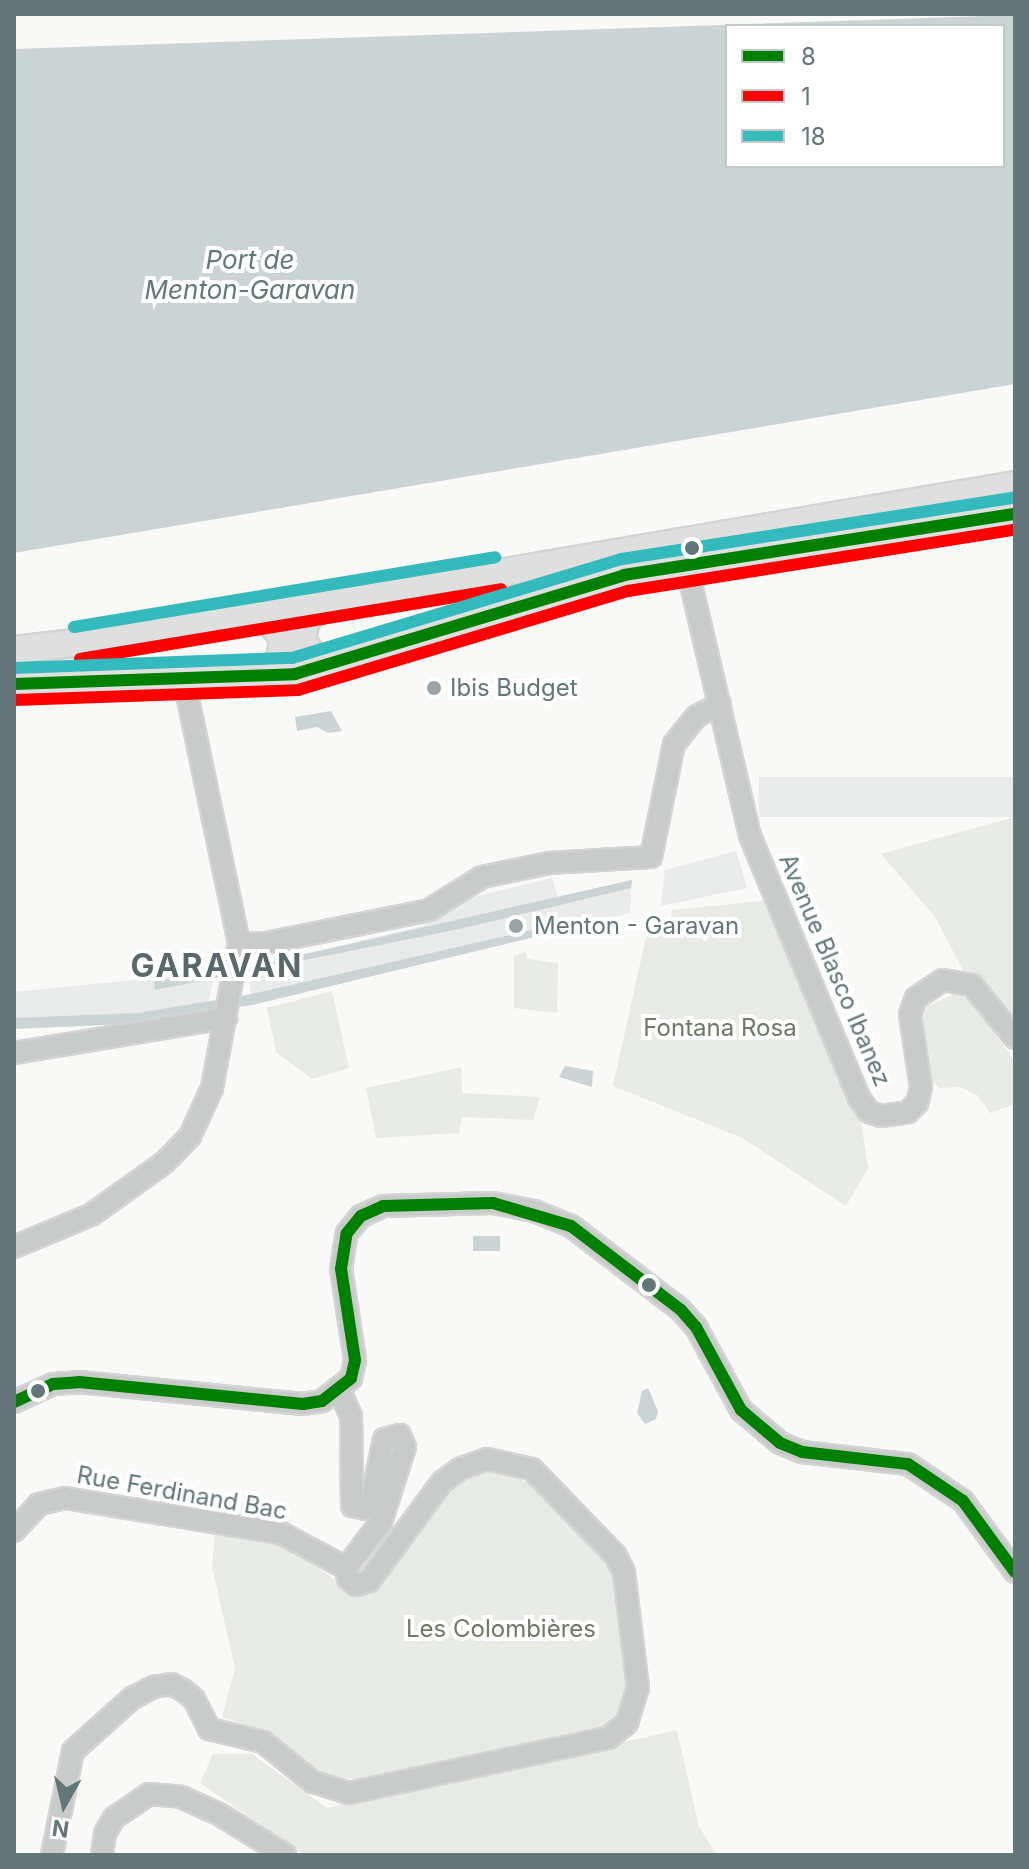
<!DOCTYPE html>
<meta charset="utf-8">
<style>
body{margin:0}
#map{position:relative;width:1029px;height:1869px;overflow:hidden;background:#f9f9f8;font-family:Inter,sans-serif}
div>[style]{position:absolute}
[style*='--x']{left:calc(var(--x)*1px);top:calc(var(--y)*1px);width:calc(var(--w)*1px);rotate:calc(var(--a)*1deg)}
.built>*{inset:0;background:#e9ebea;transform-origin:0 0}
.green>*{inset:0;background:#e8eae6}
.water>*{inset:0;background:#cbd4d4;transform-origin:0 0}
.roads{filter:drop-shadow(2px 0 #d3d4d4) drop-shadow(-2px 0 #d3d4d4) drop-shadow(0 2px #d3d4d4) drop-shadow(0 -2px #d3d4d4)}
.minor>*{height:20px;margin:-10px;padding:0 10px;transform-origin:10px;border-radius:10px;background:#c9caca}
.major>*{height:26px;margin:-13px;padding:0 13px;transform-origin:13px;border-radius:13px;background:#dedfde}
.bus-1>*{height:12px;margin:-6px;padding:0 6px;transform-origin:6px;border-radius:6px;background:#008000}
.bus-2>*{height:12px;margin:-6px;padding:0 6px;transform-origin:6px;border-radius:6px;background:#f00}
.bus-3>*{height:12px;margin:-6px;padding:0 6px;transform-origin:6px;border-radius:6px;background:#32babc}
.dots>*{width:22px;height:22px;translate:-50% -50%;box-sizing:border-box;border:4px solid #fff;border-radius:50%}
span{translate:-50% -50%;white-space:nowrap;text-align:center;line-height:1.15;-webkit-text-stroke:8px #fff;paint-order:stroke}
.poi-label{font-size:24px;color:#637679}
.left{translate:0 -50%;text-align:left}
.street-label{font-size:24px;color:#637679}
.park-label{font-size:24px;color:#6e7866}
.water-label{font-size:26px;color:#637878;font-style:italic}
.district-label{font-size:32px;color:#59686b;font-weight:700;letter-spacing:2px}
.frame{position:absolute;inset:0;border:16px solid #637679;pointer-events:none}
.legend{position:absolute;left:725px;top:24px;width:280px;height:144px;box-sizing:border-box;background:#fff;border:2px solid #c1c8c9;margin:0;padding:10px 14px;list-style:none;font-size:24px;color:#637679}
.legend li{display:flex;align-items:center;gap:16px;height:40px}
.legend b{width:40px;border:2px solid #c1c8c9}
.north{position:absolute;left:24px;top:1765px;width:80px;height:80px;-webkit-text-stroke:6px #fff;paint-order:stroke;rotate:188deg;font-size:22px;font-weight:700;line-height:32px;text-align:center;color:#637679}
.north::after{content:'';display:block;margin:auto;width:28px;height:36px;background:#637679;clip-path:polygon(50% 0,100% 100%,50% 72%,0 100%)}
</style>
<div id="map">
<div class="built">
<i style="left:1015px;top:777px;width:40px;height:256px;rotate:90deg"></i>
<i style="clip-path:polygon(736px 851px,747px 888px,661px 906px,665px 870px)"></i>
<i style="clip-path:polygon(552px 878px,558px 897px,632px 880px,630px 913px,252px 1005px,248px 967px,423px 926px,464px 899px)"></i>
<i style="clip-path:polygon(215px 972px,206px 1013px,126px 1024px,14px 1029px,14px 992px)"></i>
</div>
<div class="green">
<i style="clip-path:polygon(1015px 817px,1015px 1023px,990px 990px,965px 974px,935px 917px,881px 854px)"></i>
<i style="clip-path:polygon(771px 900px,861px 1122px,868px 1168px,846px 1206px,742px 1138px,613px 1086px,650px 919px,670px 924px,672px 910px)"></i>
<i style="clip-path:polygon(525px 952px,528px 959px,558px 963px,557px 1013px,514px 1008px,514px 956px)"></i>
<i style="clip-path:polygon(332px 991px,349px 1068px,312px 1079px,276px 1052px,267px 1008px)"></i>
<i style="clip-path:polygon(956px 993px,971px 1000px,1015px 1062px,1015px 1104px,990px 1113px,977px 1095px,960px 1087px,940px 1088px,928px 1079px,921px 1024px,927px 1006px)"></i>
<i style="clip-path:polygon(461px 1067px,462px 1093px,540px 1097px,533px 1120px,462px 1117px,459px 1133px,376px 1138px,366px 1088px)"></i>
<i style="clip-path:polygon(501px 1469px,528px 1483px,571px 1522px,618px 1580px,628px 1648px,629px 1705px,615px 1725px,383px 1780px,327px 1778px,272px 1734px,222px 1717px,235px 1668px,212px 1567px,215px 1533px,283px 1544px,352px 1591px,366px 1591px,397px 1562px,421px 1521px,452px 1485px,475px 1471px)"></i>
<i style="clip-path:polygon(677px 1730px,699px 1827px,717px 1855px,305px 1855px,200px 1783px,213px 1754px,252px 1754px,327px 1808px)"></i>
</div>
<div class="water">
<i style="clip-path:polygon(evenodd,1015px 15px,1015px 384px,14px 553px,14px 49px,1015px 15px,727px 26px,1003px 26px,1003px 166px,727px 166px,727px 26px)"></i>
<i style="clip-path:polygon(331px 711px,342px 731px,328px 733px,317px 727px,297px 731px,295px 717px)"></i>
<i style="clip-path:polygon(632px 880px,631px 888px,464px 928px,155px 990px,154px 981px,248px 967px)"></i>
<i style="clip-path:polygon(571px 921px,573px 928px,252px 1005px,126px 1024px,14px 1029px,14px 1018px,138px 1013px,252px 994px)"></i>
<i style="clip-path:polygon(565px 1066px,593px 1071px,592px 1087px,559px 1077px)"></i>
<i style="left:473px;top:1236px;width:27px;height:15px"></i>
<i style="clip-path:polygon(648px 1388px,658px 1411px,656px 1419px,645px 1424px,637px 1413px,642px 1391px)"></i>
</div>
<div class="roads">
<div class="minor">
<i style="--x:686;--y:563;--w:280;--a:76.8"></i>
<i style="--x:750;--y:836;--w:284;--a:67.4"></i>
<i style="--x:859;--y:1098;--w:17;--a:54"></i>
<i style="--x:869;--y:1112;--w:13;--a:18"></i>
<i style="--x:881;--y:1116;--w:27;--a:-8"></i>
<i style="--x:908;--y:1112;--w:13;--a:-45"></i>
<i style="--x:917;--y:1103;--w:16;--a:-76"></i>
<i style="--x:921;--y:1087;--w:73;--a:-98.7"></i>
<i style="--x:910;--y:1015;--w:18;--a:-71"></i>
<i style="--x:916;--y:998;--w:32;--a:-34"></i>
<i style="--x:943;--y:980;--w:29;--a:10"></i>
<i style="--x:972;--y:985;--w:68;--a:50.9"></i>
<i style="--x:239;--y:943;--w:27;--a:0"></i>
<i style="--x:266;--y:943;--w:166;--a:-11.4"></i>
<i style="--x:429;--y:910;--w:62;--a:-31.9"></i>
<i style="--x:482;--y:877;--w:68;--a:-11.8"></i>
<i style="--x:549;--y:863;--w:102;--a:-3.4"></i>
<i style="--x:651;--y:857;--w:115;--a:-78.5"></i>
<i style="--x:674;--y:744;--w:36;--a:-51"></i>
<i style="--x:697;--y:716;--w:26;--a:-28"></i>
<i style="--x:14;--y:1053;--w:215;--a:-9.4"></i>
<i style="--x:14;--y:1247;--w:83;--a:-22.6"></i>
<i style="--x:91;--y:1215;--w:91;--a:-35.6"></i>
<i style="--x:165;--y:1162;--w:36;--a:-46"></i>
<i style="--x:190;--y:1136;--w:53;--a:-65.4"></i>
<i style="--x:212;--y:1088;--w:147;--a:-79.5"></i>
<i style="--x:239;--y:943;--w:270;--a:-101.8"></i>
<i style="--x:14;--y:1402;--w:43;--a:-24.8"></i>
<i style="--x:53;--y:1384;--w:26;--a:-4"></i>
<i style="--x:79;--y:1382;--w:225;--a:5.6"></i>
<i style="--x:303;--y:1404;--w:19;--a:-9"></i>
<i style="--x:322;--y:1401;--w:37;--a:-38"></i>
<i style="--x:351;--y:1378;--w:18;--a:-77"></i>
<i style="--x:355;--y:1360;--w:92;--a:-98.7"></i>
<i style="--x:341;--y:1269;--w:36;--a:-81"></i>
<i style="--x:347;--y:1233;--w:22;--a:-51"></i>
<i style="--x:361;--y:1216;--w:24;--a:-24"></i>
<i style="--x:383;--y:1206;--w:110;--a:-1.6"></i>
<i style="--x:493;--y:1203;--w:42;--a:11"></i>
<i style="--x:534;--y:1211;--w:40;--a:22"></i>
<i style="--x:571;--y:1226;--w:138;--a:37.4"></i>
<i style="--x:681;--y:1310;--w:23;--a:49"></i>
<i style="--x:696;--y:1327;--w:94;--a:61.5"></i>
<i style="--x:741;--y:1410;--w:51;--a:40.2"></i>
<i style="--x:780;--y:1443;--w:24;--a:22"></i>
<i style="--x:802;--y:1452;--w:107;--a:6.5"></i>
<i style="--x:908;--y:1464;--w:66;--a:33.9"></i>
<i style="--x:963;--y:1501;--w:88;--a:53.8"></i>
<i style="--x:14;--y:1531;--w:37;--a:-47"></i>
<i style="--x:39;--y:1504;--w:27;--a:-13"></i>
<i style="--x:65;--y:1498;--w:219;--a:9.2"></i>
<i style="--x:281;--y:1533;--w:74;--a:28.3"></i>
<i style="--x:52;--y:1855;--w:106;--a:-78.6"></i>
<i style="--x:73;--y:1751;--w:79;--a:-41.9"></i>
<i style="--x:132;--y:1698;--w:25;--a:-27"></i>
<i style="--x:154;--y:1687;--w:17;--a:-10"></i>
<i style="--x:171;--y:1684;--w:13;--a:27"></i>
<i style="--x:183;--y:1690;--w:14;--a:39"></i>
<i style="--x:194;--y:1699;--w:34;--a:63"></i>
<i style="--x:209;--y:1729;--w:56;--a:13.5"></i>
<i style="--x:263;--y:1742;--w:64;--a:38.7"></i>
<i style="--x:313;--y:1782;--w:38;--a:17"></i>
<i style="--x:349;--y:1793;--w:265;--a:-12"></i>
<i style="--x:608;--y:1738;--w:24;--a:-38"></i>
<i style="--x:627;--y:1723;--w:37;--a:-73"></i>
<i style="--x:638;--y:1688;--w:117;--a:-96.9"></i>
<i style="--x:624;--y:1572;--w:18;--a:-117"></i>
<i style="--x:616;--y:1556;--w:121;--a:-134"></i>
<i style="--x:532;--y:1469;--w:46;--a:-167.5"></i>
<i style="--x:487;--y:1459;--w:29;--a:160"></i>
<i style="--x:460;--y:1469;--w:22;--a:144"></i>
<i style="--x:442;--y:1482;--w:123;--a:126.4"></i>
<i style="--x:369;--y:1581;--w:14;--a:163"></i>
<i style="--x:356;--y:1585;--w:11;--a:-139"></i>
<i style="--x:348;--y:1578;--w:10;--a:-101"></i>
<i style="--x:346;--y:1568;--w:58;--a:-52.7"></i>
<i style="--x:381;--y:1522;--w:79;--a:-72.3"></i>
<i style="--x:405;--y:1447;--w:13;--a:-113"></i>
<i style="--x:400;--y:1435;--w:16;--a:166"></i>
<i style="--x:384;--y:1439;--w:65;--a:101.5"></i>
<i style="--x:371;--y:1503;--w:8;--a:130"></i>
<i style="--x:366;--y:1509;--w:14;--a:-168"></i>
<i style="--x:352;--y:1506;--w:90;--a:-90.6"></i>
<i style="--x:351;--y:1416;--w:27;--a:-114"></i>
<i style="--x:102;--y:1855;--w:22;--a:-82"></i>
<i style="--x:105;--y:1833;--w:17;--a:-59"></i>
<i style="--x:114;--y:1818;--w:42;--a:-34.4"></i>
<i style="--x:149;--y:1794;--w:32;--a:5"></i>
<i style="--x:181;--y:1797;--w:42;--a:24.1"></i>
<i style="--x:219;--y:1814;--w:78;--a:31.8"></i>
</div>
<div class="major">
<i style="--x:318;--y:604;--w:23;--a:124"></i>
<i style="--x:305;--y:623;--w:18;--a:99"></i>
<i style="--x:302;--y:641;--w:34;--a:53"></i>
<i style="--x:261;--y:613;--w:33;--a:47"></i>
<i style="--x:283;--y:637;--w:19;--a:96"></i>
<i style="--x:281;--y:656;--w:24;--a:123"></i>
<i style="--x:14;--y:650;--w:105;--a:-6.6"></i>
<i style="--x:118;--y:638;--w:910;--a:-9.68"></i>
<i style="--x:14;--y:684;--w:281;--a:-2"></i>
<i style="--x:295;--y:674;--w:344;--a:-16.7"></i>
<i style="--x:624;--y:575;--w:396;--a:-8.9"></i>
</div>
</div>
<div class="bus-1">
<i style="--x:14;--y:684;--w:281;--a:-2"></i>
<i style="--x:295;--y:674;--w:344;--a:-16.7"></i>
<i style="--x:624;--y:575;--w:396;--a:-8.9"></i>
<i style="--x:14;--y:1402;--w:43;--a:-24.8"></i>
<i style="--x:53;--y:1384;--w:26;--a:-4"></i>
<i style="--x:79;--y:1382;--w:225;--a:5.6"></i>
<i style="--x:303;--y:1404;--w:19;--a:-9"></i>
<i style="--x:322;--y:1401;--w:37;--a:-38"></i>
<i style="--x:351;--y:1378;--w:18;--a:-77"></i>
<i style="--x:355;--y:1360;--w:92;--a:-98.7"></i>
<i style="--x:341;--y:1269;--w:36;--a:-81"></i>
<i style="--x:347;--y:1233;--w:22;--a:-51"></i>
<i style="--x:361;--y:1216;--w:24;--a:-24"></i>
<i style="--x:383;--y:1206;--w:110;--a:-1.6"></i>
<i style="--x:493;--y:1203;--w:81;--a:16.4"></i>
<i style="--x:571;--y:1226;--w:138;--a:37.4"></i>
<i style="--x:681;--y:1310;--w:23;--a:49"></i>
<i style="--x:696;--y:1327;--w:94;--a:61.5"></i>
<i style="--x:741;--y:1410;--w:51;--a:40.2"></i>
<i style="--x:780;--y:1443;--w:24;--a:22"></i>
<i style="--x:802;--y:1452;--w:107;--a:6.5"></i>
<i style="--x:908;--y:1464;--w:66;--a:33.9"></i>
<i style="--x:963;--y:1501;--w:88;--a:53.8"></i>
</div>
<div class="bus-2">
<i style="--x:80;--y:659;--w:427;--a:-9.4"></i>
<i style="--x:15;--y:700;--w:283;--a:-2"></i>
<i style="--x:298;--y:690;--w:345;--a:-16.7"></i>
<i style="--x:628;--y:591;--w:392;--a:-9"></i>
</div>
<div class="bus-3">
<i style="--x:74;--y:627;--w:427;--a:-9.4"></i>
<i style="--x:14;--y:668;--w:278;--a:-2.1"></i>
<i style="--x:292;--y:658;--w:345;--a:-16.7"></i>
<i style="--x:622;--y:559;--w:396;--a:-8.9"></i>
</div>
<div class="dots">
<i style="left:692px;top:548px;background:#637679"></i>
<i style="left:434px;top:688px;background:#98a4a5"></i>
<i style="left:516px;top:926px;background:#98a4a5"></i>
<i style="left:649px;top:1285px;background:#637679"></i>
<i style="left:38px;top:1391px;background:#637679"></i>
</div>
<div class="poi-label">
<span class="left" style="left:450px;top:688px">Ibis Budget</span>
<span class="left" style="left:534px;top:926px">Menton - Garavan</span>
</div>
<div class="street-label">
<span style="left:835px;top:970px;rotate:67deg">Avenue Blasco Ibanez</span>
<span style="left:182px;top:1493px;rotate:10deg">Rue Ferdinand Bac</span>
</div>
<div class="park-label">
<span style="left:720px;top:1028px">Fontana Rosa</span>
<span style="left:501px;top:1629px">Les Colombières</span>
</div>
<div class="water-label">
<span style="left:250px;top:275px">Port de<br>Menton-Garavan</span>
</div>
<div class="district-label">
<span style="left:217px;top:966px">GARAVAN</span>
</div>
<div class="frame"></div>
<ul class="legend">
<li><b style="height:10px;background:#008000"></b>8</li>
<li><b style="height:10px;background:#f00"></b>1</li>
<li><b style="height:10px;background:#32babc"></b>18</li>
</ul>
<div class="north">N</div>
</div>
